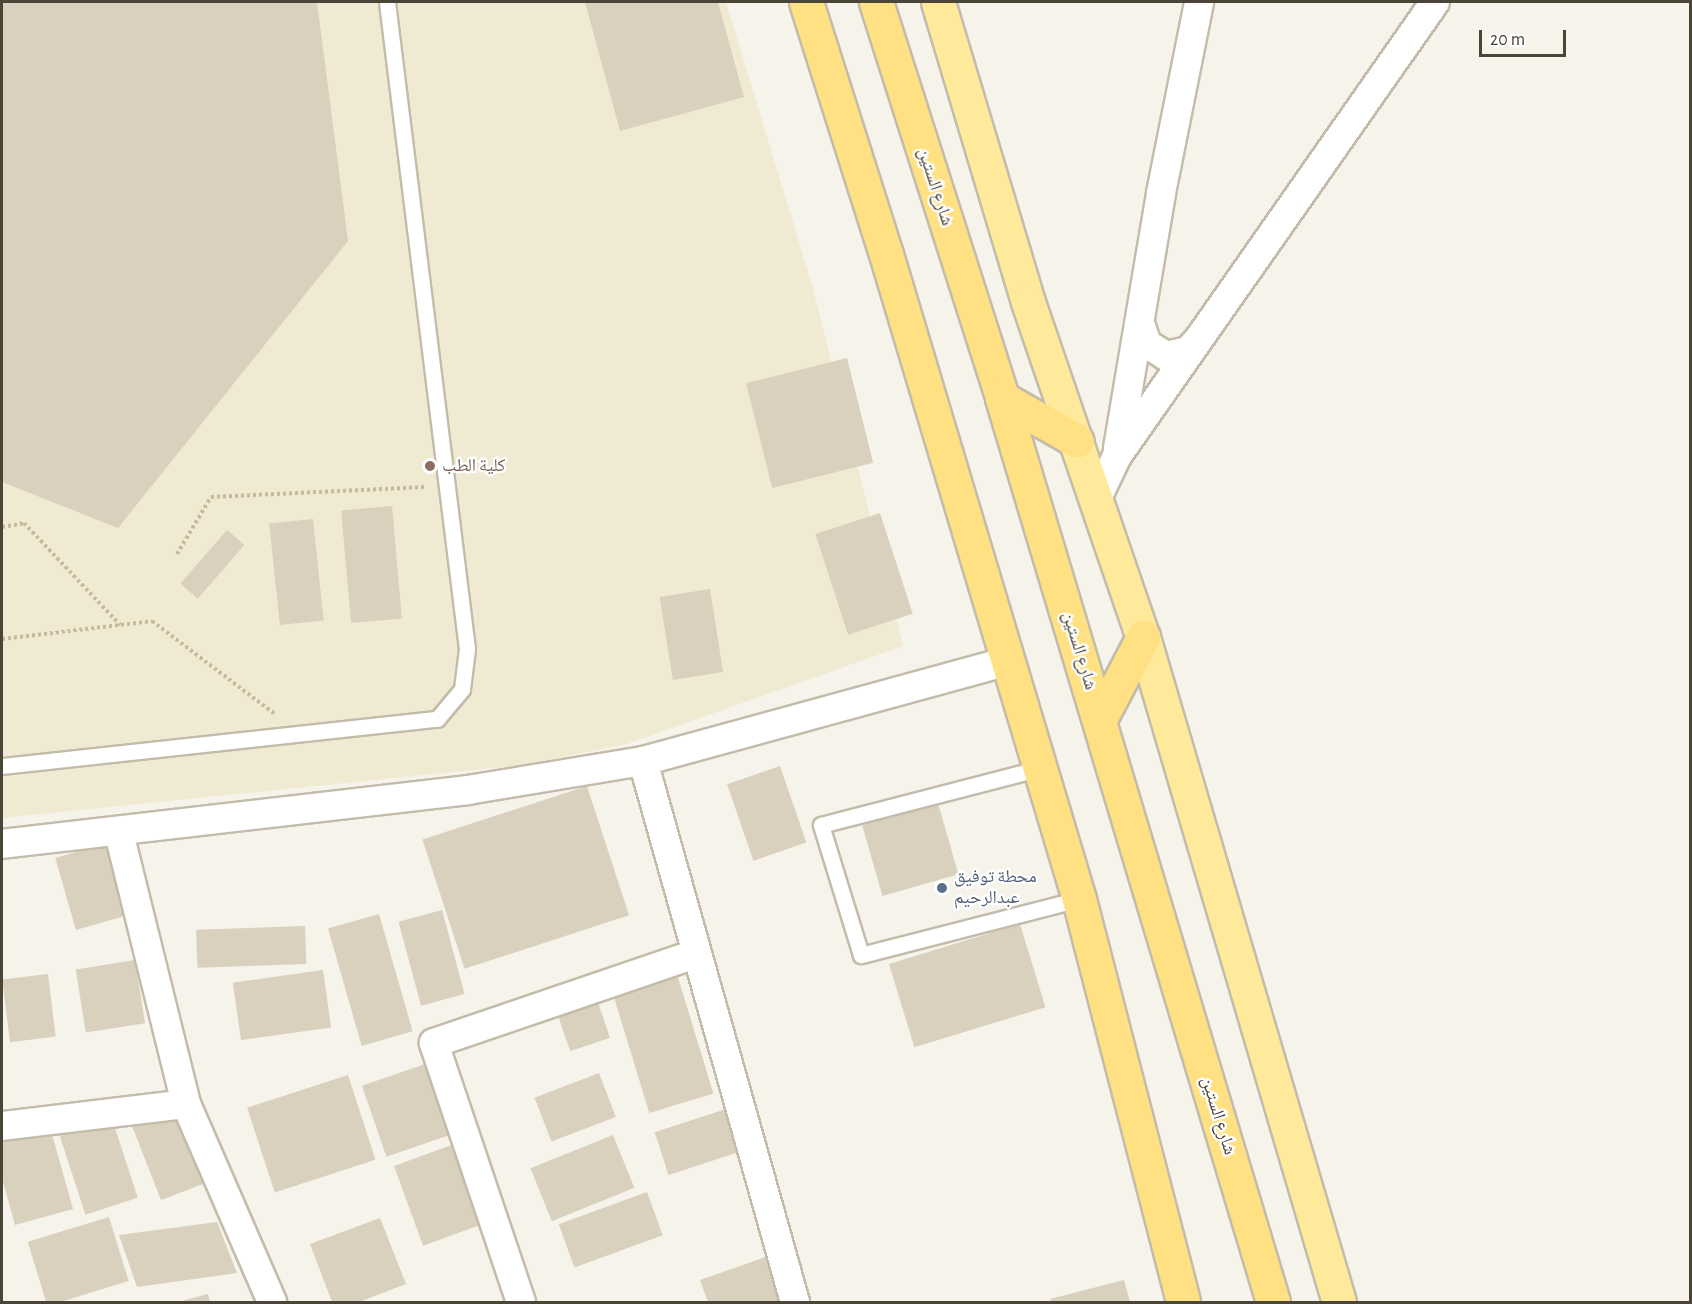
<!DOCTYPE html>
<meta charset="utf-8">
<style>
body{margin:0}
#map{position:relative;width:1692px;height:1304px;overflow:hidden;background:#f6f3ea;font-family:"Alegreya Sans","Noto Naskh Arabic",sans-serif}
div>[style]{position:absolute}
[style*='--x']{left:calc(var(--x)*1px);top:calc(var(--y)*1px);width:calc(var(--w)*1px);rotate:calc(var(--a)*1deg)}
.education>*{inset:0;background:#f0ead2}
.building>*{inset:0;background:#d9d0be;transform-origin:0 0}
.path>*{height:4px;margin-top:-2px;transform-origin:0;background:repeating-linear-gradient(90deg,#c6ba9b 0 3px,transparent 0 6px)}
.roads{filter:drop-shadow(2px 0 #c3bcab) drop-shadow(-2px 0 #c3bcab) drop-shadow(0 2px #c3bcab) drop-shadow(0 -2px #c3bcab)}
.service>*{height:15px;margin:-7.5px;padding:0 7.5px;transform-origin:7.5px;border-radius:7.5px;background:#fff}
.minor>*{height:28px;margin:-14px;padding:0 14px;transform-origin:14px;border-radius:14px;background:#fff}
.primary>*{height:33px;margin:-16.5px;padding:0 16.5px;transform-origin:16.5px;border-radius:16.5px;background:#ffe99a}
.trunk>*{height:33px;margin:-16.5px;padding:0 16.5px;transform-origin:16.5px;border-radius:16.5px;background:#ffe083}
.dots>*{width:16px;height:16px;translate:-50% -50%;box-sizing:border-box;border:3px solid #fff;border-radius:50%}
span{translate:-50% -50%;white-space:nowrap;text-align:center;line-height:1.15;-webkit-text-stroke:4.5px #fff;paint-order:stroke}
.street-label{font-size:18px;color:#4b4537}
.education-label{font-size:18px;color:#785e54}
.left{translate:0 -50%;text-align:left}
.service-label{font-size:18px;color:#4e5e75}
.frame{position:absolute;inset:0;border:3px solid #4b4537;pointer-events:none}
.scale{position:absolute;left:1479px;top:30px;width:87px;height:27px;box-sizing:border-box;border:3px solid #4b4537;border-top:0;padding-left:8px;font-size:18px;line-height:21px;white-space:nowrap;color:#4b4537;-webkit-text-stroke:4px #fff;paint-order:stroke}
</style>
<div id="map">
<div class="education">
<i style="clip-path:polygon(2px 2px,726px 2px,812px 285px,903px 646px,627px 744px,522px 765px,2px 818px)"></i>
</div>
<div class="building">
<i style="clip-path:polygon(2px 2px,317px 2px,348px 241px,118px 528px,2px 482px)"></i>
<i style="clip-path:polygon(585px 2px,718px 2px,744px 97px,620px 131px)"></i>
<i style="left:847px;top:358px;width:108px;height:104px;rotate:76deg"></i>
<i style="left:392px;top:506px;width:113px;height:51px;rotate:85deg"></i>
<i style="left:880px;top:513px;width:106px;height:68px;rotate:72deg"></i>
<i style="left:313px;top:519px;width:102px;height:44px;rotate:84deg"></i>
<i style="left:227px;top:530px;width:23px;height:71px;rotate:41deg"></i>
<i style="left:710px;top:589px;width:84px;height:51px;rotate:81deg"></i>
<i style="left:780px;top:766px;width:81px;height:56px;rotate:71deg"></i>
<i style="left:587px;top:786px;width:136px;height:173px;rotate:72deg"></i>
<i style="left:938px;top:803px;width:74px;height:79px;rotate:74deg"></i>
<i style="left:111px;top:842px;width:75px;height:58px;rotate:74deg"></i>
<i style="left:442px;top:910px;width:87px;height:45px;rotate:75deg"></i>
<i style="left:379px;top:914px;width:122px;height:53px;rotate:74deg"></i>
<i style="left:1020px;top:924px;width:87px;height:137px;rotate:73deg"></i>
<i style="left:305px;top:926px;width:38px;height:109px;rotate:88deg"></i>
<i style="left:135px;top:960px;width:64px;height:60px;rotate:81deg"></i>
<i style="left:323px;top:970px;width:58px;height:91px;rotate:82deg"></i>
<i style="left:676px;top:971px;width:128px;height:67px;rotate:73deg"></i>
<i style="left:48px;top:974px;width:63px;height:46px;rotate:83deg"></i>
<i style="left:596px;top:997px;width:43px;height:42px;rotate:71deg"></i>
<i style="left:431px;top:1062px;width:75px;height:73px;rotate:71deg"></i>
<i style="left:599px;top:1073px;width:47px;height:69px;rotate:69deg"></i>
<i style="left:348px;top:1075px;width:89px;height:106px;rotate:72deg"></i>
<i style="left:105px;top:1097px;width:106px;height:55px;rotate:72deg"></i>
<i style="left:726px;top:1109px;width:45px;height:75px;rotate:72deg"></i>
<i style="clip-path:polygon(46px 1113px,73px 1209px,15px 1225px,2px 1178px,2px 1125px)"></i>
<i style="clip-path:polygon(187px 1117px,211px 1181px,161px 1200px,130px 1121px)"></i>
<i style="left:613px;top:1135px;width:57px;height:89px;rotate:68deg"></i>
<i style="left:457px;top:1143px;width:85px;height:67px;rotate:70deg"></i>
<i style="left:647px;top:1192px;width:46px;height:94px;rotate:70deg"></i>
<i style="left:109px;top:1217px;width:67px;height:85px;rotate:73deg"></i>
<i style="clip-path:polygon(380px 1218px,406px 1284px,359px 1302px,332px 1302px,310px 1244px)"></i>
<i style="clip-path:polygon(217px 1222px,237px 1273px,137px 1287px,119px 1235px)"></i>
<i style="clip-path:polygon(780px 1252px,797px 1302px,708px 1302px,700px 1280px)"></i>
<i style="clip-path:polygon(1124px 1280px,1130px 1302px,1051px 1302px,1050px 1299px)"></i>
<i style="clip-path:polygon(208px 1294px,210px 1302px,178px 1302px)"></i>
</div>
<div class="path">
<i style="--x:2;--y:527;--w:22;--a:-10"></i>
<i style="--x:24;--y:523;--w:140;--a:46.7"></i>
<i style="--x:177;--y:554;--w:66;--a:-59.2"></i>
<i style="--x:211;--y:497;--w:214;--a:-2.7"></i>
<i style="--x:2;--y:639;--w:151;--a:-6.8"></i>
<i style="--x:152;--y:621;--w:154;--a:37.1"></i>
</div>
<div class="roads">
<div class="service">
<i style="--x:2;--y:766;--w:438;--a:-6.2"></i>
<i style="--x:437;--y:719;--w:39;--a:-50"></i>
<i style="--x:462;--y:689;--w:40;--a:-82.9"></i>
<i style="--x:467;--y:649;--w:652;--a:-97.05"></i>
<i style="--x:1041;--y:768;--w:227;--a:165.5"></i>
<i style="--x:821;--y:825;--w:136;--a:72.9"></i>
<i style="--x:861;--y:955;--w:225;--a:-14.4"></i>
</div>
<div class="minor">
<i style="--x:1140;--y:323;--w:22;--a:72"></i>
<i style="--x:1147;--y:344;--w:22;--a:32"></i>
<i style="--x:1166;--y:356;--w:23;--a:-13"></i>
<i style="--x:1188;--y:351;--w:12;--a:-48"></i>
<i style="--x:1118;--y:448;--w:259;--a:-80.4"></i>
<i style="--x:1161;--y:193;--w:195;--a:-78.7"></i>
<i style="--x:1096;--y:500;--w:49;--a:-64.5"></i>
<i style="--x:1117;--y:456;--w:554;--a:-54.99"></i>
<i style="--x:643;--y:761;--w:562;--a:74.31"></i>
<i style="--x:119;--y:833;--w:279;--a:76.1"></i>
<i style="--x:186;--y:1104;--w:216;--a:66.5"></i>
<i style="--x:2;--y:844;--w:469;--a:-6.6"></i>
<i style="--x:468;--y:790;--w:177;--a:-9.4"></i>
<i style="--x:643;--y:761;--w:379;--a:-15.3"></i>
<i style="--x:2;--y:1126;--w:185;--a:-6.8"></i>
<i style="--x:521;--y:1302;--w:273;--a:-108.6"></i>
<i style="--x:434;--y:1043;--w:276;--a:-18.8"></i>
</div>
<div class="primary">
<i style="--x:938;--y:2;--w:313;--a:73.3"></i>
<i style="--x:1028;--y:302;--w:354;--a:71.1"></i>
<i style="--x:1143;--y:637;--w:693;--a:73.58"></i>
</div>
<div class="trunk">
<i style="--x:806;--y:2;--w:264;--a:72.4"></i>
<i style="--x:886;--y:254;--w:673;--a:73.34"></i>
<i style="--x:1079;--y:899;--w:416;--a:75.5"></i>
<i style="--x:876;--y:2;--w:416;--a:72.3"></i>
<i style="--x:1002;--y:398;--w:944;--a:73.31"></i>
<i style="--x:1002;--y:398;--w:86;--a:29.8"></i>
<i style="--x:1100;--y:719;--w:93;--a:-62.3"></i>
</div>
</div>
<div class="dots">
<i style="left:430px;top:466px;background:#8d6e63"></i>
<i style="left:942px;top:888px;background:#5c6f8a"></i>
</div>
<div class="street-label">
<span style="left:935px;top:187px;rotate:72deg">شارع الستين</span>
<span style="left:1079px;top:651px;rotate:73deg">شارع الستين</span>
<span style="left:1218px;top:1116px;rotate:73deg">شارع الستين</span>
</div>
<div class="education-label">
<span class="left" style="left:442px;top:466px">كلية الطب</span>
</div>
<div class="service-label">
<span class="left" style="left:954px;top:888px">محطة توفيق<br>عبدالرحيم</span>
</div>
<div class="frame"></div>
<div class="scale">20 m</div>
</div>
